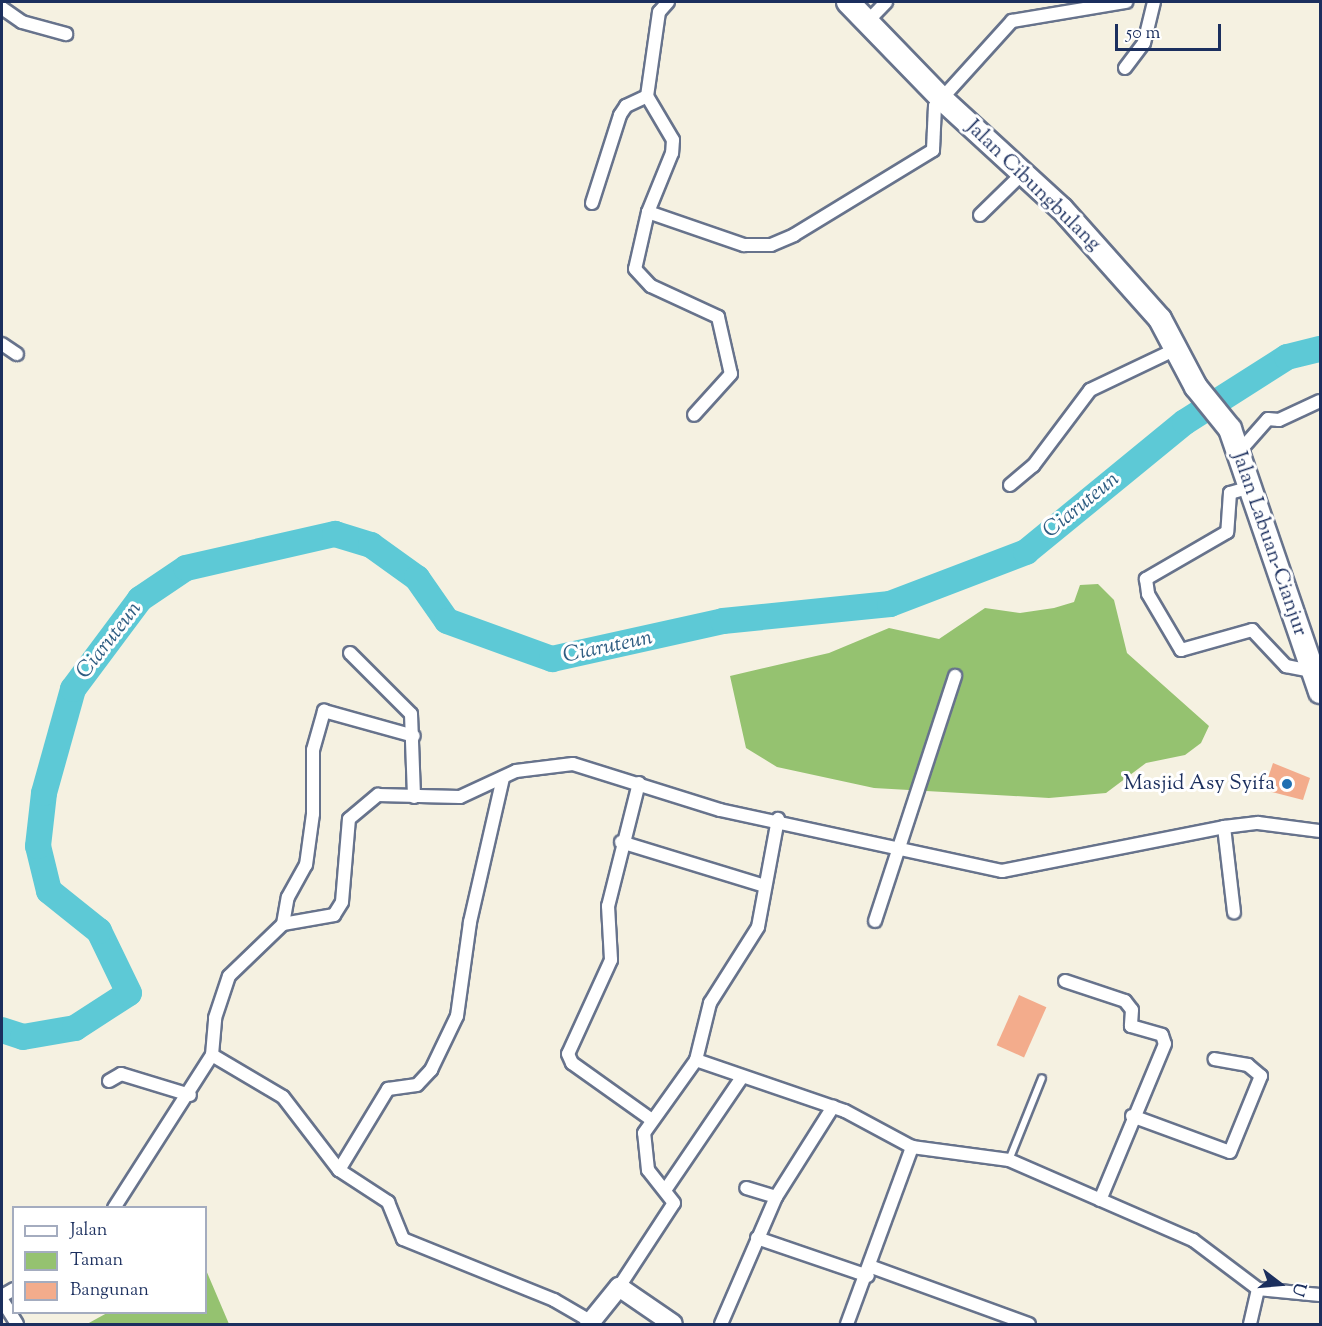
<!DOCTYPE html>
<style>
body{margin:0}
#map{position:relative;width:1322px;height:1326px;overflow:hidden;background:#f5f1e1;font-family:"Sorts Mill Goudy",serif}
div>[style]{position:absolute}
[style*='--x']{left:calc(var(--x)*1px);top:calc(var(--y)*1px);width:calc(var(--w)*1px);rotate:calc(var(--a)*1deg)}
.green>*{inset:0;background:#95c270}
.river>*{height:26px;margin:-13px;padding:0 13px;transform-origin:13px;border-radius:13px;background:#5dc9d6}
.building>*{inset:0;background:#f3ac8c;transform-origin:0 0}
.roads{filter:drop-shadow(2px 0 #67738c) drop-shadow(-2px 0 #67738c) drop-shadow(0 2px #67738c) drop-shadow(0 -2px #67738c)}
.lane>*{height:6px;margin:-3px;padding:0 3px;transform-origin:3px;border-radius:3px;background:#fff}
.street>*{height:12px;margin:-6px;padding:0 6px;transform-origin:6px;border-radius:6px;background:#fff}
.secondary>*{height:18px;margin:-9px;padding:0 9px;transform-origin:9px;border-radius:9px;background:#fff}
.highway>*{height:22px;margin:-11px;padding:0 11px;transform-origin:11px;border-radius:11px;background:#fff}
.dots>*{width:16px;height:16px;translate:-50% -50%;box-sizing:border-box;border:3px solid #fff;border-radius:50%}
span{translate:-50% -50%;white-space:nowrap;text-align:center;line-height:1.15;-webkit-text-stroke:6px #fff;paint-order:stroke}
.street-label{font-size:21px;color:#1b2f5e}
.poi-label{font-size:21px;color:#1b2f5e}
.right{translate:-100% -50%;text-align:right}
.water-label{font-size:22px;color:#2f5d82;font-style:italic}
.frame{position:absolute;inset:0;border:3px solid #1b2f5e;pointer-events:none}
.legend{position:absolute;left:12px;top:1206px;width:195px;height:108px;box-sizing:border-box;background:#fff;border:2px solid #a4acbf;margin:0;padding:8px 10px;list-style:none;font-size:18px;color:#1b2f5e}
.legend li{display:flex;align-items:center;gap:12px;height:30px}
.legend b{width:30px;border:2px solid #a4acbf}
.north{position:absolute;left:1250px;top:1254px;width:60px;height:60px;-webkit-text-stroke:4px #fff;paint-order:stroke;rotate:106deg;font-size:16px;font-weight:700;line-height:24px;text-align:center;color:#1b2f5e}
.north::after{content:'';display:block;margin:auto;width:21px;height:27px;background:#1b2f5e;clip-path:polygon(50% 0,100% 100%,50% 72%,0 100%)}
.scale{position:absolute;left:1115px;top:24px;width:106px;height:27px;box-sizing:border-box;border:3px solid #1b2f5e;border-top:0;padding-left:8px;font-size:18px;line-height:21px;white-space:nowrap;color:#1b2f5e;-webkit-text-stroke:4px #fff;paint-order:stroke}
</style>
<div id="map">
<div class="green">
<i style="clip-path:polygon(1098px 584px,1114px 600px,1127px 653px,1209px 726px,1201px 743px,1185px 755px,1146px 763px,1106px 793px,1049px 798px,874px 788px,777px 767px,746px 748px,730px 676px,829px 653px,889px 628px,939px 639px,985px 608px,1020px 613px,1054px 608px,1074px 602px,1080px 585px)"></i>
<i style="clip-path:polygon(206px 1270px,229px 1324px,87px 1324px,107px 1313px,206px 1312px)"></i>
</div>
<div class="river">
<i style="--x:2;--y:1030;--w:22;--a:18"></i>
<i style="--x:23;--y:1037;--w:53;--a:-9.8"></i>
<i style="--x:75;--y:1028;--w:64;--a:-32.9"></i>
<i style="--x:129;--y:993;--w:69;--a:-115.8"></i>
<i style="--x:99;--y:931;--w:64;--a:-141.3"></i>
<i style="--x:49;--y:891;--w:46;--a:-103.7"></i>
<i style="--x:38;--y:846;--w:53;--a:-83.5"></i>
<i style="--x:44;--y:793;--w:108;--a:-74.4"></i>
<i style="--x:73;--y:689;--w:112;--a:-53.3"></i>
<i style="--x:140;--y:599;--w:55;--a:-34"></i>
<i style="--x:186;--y:568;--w:153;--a:-12.9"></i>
<i style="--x:335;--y:534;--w:38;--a:17"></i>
<i style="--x:371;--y:545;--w:57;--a:35.7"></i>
<i style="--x:417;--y:578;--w:52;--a:55.1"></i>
<i style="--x:447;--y:621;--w:112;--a:19.9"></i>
<i style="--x:552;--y:659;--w:175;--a:-12.5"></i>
<i style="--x:723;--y:621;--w:168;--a:-5.8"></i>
<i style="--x:890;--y:604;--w:146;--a:-20.9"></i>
<i style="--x:1026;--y:552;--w:205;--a:-39.3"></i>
<i style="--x:1185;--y:422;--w:121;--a:-32.5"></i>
<i style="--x:1287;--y:357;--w:34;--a:-14"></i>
</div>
<div class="building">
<i style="clip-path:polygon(1273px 763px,1310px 778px,1303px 800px,1264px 790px)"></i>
<i style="left:1019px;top:995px;width:30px;height:55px;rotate:24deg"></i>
</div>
<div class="roads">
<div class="lane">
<i style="--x:1009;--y:1160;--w:88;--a:-68.1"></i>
</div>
<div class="street">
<i style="--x:668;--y:2;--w:13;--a:132"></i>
<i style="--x:659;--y:12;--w:85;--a:98.1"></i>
<i style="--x:647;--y:96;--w:51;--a:59.4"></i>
<i style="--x:673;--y:140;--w:13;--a:94"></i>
<i style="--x:672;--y:153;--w:64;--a:112.1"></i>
<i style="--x:648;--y:212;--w:58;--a:102.8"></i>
<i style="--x:635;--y:269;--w:23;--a:47"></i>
<i style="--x:651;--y:286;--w:74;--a:24.8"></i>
<i style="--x:718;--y:317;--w:58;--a:77.2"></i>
<i style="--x:731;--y:374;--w:55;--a:132.1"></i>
<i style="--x:2;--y:8;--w:24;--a:35"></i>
<i style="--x:22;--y:22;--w:46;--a:15.3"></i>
<i style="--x:866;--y:23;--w:29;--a:-46"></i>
<i style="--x:1125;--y:68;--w:31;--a:-53"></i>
<i style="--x:1144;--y:43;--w:42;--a:-76.3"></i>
<i style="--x:592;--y:203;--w:92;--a:-72.3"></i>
<i style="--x:620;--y:115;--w:11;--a:-56"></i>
<i style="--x:626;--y:106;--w:23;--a:-25"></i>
<i style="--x:648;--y:212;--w:102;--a:19"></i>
<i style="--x:744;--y:245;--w:27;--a:0"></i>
<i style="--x:771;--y:245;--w:25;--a:-23"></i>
<i style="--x:794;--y:235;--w:163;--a:-31.4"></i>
<i style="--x:933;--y:150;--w:44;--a:-87.4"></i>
<i style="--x:935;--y:106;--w:115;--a:-47.8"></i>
<i style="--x:1012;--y:21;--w:116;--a:-9.5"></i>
<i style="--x:980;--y:215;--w:59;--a:-44.3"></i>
<i style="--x:2;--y:344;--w:18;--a:34"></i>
<i style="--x:1238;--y:453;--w:45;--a:-48.6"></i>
<i style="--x:1268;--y:419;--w:11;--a:5"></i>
<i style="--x:1279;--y:420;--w:45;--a:-24.9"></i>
<i style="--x:1010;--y:485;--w:30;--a:-40"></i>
<i style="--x:1033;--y:466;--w:95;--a:-53.1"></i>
<i style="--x:1090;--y:390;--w:98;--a:-25.5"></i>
<i style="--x:1251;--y:487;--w:22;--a:164"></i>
<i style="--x:1230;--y:493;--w:39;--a:94"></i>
<i style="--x:1227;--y:532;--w:94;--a:149.9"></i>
<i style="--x:1146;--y:579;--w:15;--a:82"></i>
<i style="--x:1148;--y:594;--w:65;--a:59.5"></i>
<i style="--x:1181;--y:650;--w:74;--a:-15.7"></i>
<i style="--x:1252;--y:630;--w:50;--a:46.6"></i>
<i style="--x:1286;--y:666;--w:25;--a:11"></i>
<i style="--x:350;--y:653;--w:86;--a:45"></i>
<i style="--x:411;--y:714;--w:83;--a:87.9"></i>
<i style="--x:639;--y:783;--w:127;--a:104.1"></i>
<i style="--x:608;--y:906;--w:54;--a:86.8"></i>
<i style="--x:611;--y:960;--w:103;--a:114.6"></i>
<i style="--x:568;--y:1054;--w:10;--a:66"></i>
<i style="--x:572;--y:1063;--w:98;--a:35.5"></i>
<i style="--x:1224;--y:827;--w:86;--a:83.3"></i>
<i style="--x:621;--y:842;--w:147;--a:17"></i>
<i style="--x:875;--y:921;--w:258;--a:-71.9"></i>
<i style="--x:283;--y:924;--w:27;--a:-80"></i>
<i style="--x:288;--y:897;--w:37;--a:-61"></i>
<i style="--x:306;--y:865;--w:51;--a:-82.2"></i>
<i style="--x:313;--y:814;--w:64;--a:-90"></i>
<i style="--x:313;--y:750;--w:41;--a:-74.2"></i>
<i style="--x:324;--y:711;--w:93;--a:15.5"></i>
<i style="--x:1065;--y:981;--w:63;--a:18.4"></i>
<i style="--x:1125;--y:1001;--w:11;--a:52"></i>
<i style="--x:1132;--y:1010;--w:16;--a:94"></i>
<i style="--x:1131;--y:1026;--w:32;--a:16"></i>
<i style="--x:1162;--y:1035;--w:9;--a:72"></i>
<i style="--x:1165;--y:1044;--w:169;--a:112.6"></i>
<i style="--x:212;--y:1055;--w:82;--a:30.6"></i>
<i style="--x:283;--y:1097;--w:92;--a:52.5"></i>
<i style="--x:339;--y:1170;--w:59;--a:33.1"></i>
<i style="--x:388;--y:1202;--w:40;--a:68"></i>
<i style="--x:403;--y:1239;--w:163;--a:22"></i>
<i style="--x:554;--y:1300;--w:44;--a:30.1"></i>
<i style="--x:696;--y:1060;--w:157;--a:18.9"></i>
<i style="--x:845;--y:1111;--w:76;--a:28.2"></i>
<i style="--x:912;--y:1147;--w:98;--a:7.6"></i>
<i style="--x:1009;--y:1160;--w:201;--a:23.5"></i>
<i style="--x:1193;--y:1240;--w:81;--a:37"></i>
<i style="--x:1258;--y:1289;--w:62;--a:5.5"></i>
<i style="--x:109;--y:1081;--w:14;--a:-30"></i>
<i style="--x:121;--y:1074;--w:72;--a:16.9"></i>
<i style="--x:1132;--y:1116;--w:104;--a:20.2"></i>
<i style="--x:1230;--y:1152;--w:82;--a:-67.8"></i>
<i style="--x:1261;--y:1076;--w:17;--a:-140"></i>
<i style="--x:1248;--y:1065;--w:34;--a:-170"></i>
<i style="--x:339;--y:1170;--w:95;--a:-58.8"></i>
<i style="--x:388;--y:1089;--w:29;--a:-8"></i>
<i style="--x:417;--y:1085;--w:21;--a:-47"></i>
<i style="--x:431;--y:1070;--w:60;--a:-64.3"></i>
<i style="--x:457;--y:1016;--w:95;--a:-82.1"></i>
<i style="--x:470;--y:922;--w:148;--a:-77.1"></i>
<i style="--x:666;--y:1189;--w:135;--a:-55.8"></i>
<i style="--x:776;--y:1197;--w:107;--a:-57.7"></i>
<i style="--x:114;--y:1208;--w:182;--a:-57.4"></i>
<i style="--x:212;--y:1055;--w:37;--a:-85"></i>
<i style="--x:215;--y:1018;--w:44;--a:-71.6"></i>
<i style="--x:229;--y:976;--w:75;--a:-43.9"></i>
<i style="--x:283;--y:924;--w:52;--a:-10"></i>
<i style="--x:334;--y:915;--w:15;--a:-58"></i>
<i style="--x:342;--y:902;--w:83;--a:-85.2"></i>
<i style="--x:349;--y:819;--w:38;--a:-40"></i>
<i style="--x:378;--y:795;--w:82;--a:1.4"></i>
<i style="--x:460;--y:797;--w:62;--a:-24.9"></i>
<i style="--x:516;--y:771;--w:57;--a:-7"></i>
<i style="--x:573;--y:764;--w:154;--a:17.4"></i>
<i style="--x:720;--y:810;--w:289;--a:12.2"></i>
<i style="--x:1002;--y:871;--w:226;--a:-11.2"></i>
<i style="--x:1224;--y:827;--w:34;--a:-7"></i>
<i style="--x:1258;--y:823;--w:63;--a:7.4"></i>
<i style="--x:757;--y:1238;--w:117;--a:18.9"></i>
<i style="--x:872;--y:1267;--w:167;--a:20"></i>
<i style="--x:619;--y:1287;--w:100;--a:-56.8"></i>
<i style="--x:674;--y:1203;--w:42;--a:-128.2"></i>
<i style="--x:648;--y:1170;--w:37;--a:-96"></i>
<i style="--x:644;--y:1133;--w:90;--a:-54.5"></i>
<i style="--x:696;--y:1060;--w:59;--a:-76.2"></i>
<i style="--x:710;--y:1003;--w:90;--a:-57.7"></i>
<i style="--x:758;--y:927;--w:110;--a:-79.5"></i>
<i style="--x:2;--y:1296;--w:14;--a:-30"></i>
<i style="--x:2;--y:1300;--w:28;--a:58"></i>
<i style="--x:721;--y:1324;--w:138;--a:-66.6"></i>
<i style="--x:776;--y:1197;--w:31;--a:-163"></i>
<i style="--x:847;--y:1324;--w:189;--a:-69.8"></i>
<i style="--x:1250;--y:1324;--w:36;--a:-77"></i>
</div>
<div class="secondary">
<i style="--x:589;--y:1324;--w:48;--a:-51"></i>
<i style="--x:619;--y:1287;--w:65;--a:34.4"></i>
</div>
<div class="highway">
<i style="--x:848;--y:2;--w:136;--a:45.9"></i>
<i style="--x:943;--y:100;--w:161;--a:42.5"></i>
<i style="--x:1062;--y:209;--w:147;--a:48.3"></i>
<i style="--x:1160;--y:319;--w:77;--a:62.1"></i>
<i style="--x:1196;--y:387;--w:54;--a:51"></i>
<i style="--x:1230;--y:429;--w:278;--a:71.1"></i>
</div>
</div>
<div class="dots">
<i style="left:1287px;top:784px;background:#1f6fb2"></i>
</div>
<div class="street-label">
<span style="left:1033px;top:186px;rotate:44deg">Jalan Cibungbulang</span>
<span style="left:1269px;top:544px;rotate:71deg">Jalan Labuan-Cianjur</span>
</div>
<div class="poi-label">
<span class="right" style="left:1275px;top:784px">Masjid Asy Syifa</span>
</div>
<div class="water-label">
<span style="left:1082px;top:506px;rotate:-39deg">Ciaruteun</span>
<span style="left:110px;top:641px;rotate:-52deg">Ciaruteun</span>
<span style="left:608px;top:648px;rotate:-12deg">Ciaruteun</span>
</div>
<div class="frame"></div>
<ul class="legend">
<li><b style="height:8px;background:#fff"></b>Jalan</li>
<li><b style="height:16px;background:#95c270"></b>Taman</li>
<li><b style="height:16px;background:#f3ac8c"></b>Bangunan</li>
</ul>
<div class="north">U</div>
<div class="scale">50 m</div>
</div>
